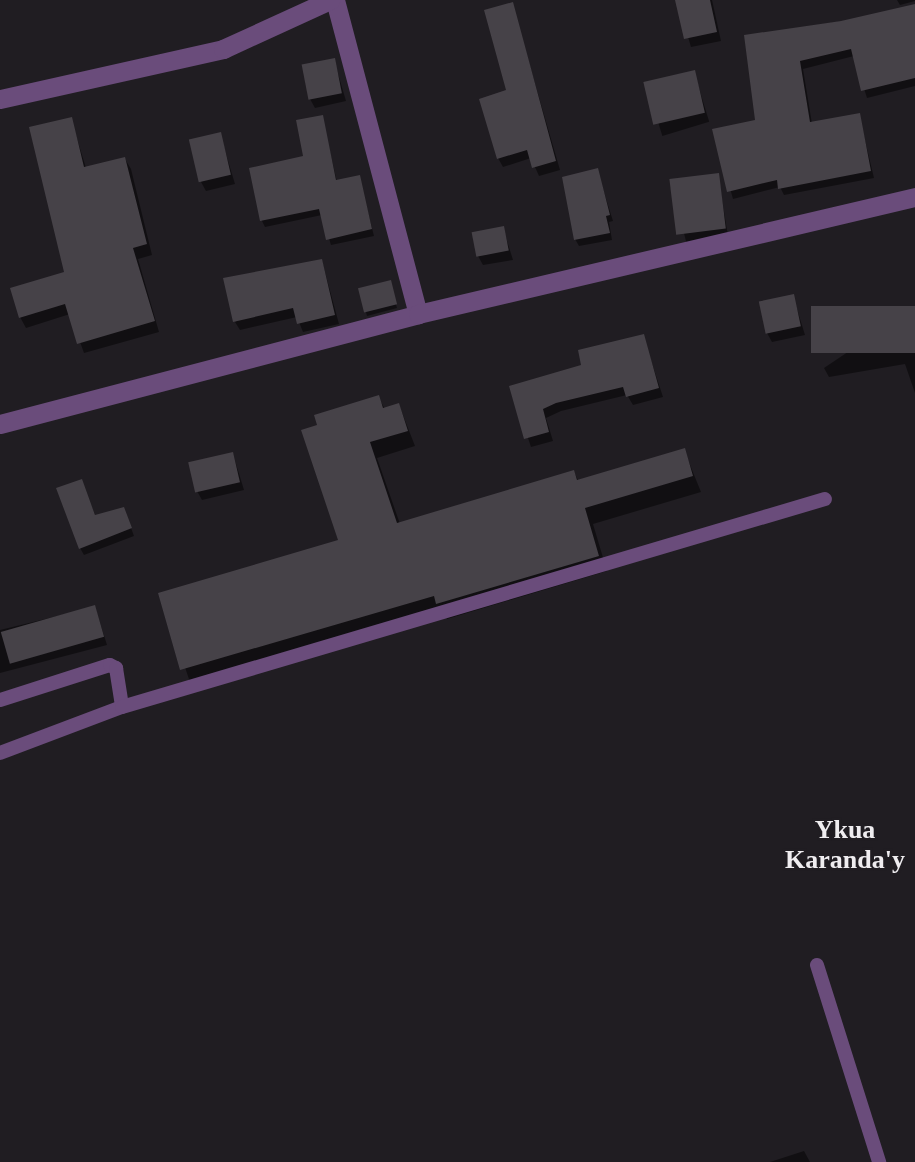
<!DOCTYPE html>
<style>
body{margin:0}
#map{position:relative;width:915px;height:1162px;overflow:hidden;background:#201d22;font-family:Georgia,serif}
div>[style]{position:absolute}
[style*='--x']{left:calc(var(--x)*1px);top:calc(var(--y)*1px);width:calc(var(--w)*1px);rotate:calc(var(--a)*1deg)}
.shadow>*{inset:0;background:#0007;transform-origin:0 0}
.building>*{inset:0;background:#464248;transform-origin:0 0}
.service>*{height:14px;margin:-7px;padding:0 7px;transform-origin:7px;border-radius:7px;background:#6a4c7b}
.minor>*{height:19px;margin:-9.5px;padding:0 9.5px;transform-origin:9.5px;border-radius:9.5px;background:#6a4c7b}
span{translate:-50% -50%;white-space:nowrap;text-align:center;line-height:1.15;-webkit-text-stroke:5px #201d22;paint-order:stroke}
.district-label{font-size:26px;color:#efedf0;font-weight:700}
</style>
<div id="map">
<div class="shadow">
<i style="clip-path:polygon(677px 0,712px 0,721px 41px,691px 47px)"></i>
<i style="clip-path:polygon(897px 0,915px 0,915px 1px,900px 5px)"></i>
<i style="clip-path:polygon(512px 4px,560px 170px,539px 176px,531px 158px,503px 167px,498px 158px,508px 92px)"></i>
<i style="clip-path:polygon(915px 10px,915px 86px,867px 98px,854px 56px,803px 69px,812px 124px,859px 115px,874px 178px,784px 195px,780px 187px,733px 199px,714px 131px,757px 121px,746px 36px)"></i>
<i style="clip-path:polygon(334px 60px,346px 101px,315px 108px,310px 99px)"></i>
<i style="left:694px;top:72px;width:52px;height:49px;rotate:73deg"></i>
<i style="clip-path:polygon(322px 117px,337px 182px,359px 177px,374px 236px,331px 245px,322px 215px,265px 227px,262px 221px,251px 169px,305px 158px)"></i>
<i style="clip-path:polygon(71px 119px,86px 168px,125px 159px,131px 169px,152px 255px,138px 259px,159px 332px,84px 353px,70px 314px,26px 328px,20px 317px,66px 273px)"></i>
<i style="clip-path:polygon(220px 134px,235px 184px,206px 191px,201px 182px)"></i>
<i style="clip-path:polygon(597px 170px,613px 221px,609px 222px,612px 240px,579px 246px,575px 239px)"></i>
<i style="clip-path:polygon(718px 175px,728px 236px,687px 245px,672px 187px)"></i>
<i style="clip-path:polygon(503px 228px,513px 260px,483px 265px,478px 256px)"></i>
<i style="clip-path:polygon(322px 261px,339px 324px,303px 332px,297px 317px,240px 330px,235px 322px)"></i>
<i style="left:390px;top:282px;width:27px;height:31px;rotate:75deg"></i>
<i style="clip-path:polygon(793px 296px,805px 335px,772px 342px,767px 333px)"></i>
<i style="clip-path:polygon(915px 307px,915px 393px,905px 364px,829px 377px,824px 368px)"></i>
<i style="clip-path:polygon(643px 336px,663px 397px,633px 405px,627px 395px,561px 411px,546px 418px,553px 441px,531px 447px,511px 387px,583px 366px)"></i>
<i style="clip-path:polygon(378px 397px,385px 409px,399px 405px,415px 446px,377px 458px,400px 524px,574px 472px,579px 482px,684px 450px,701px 492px,593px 524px,607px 571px,447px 619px,442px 611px,191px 685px,160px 594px,340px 541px)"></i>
<i style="clip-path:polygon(233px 454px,244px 490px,202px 500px,197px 491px)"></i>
<i style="clip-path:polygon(81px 481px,96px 517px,127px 517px,134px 536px,84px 555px,80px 548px)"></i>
<i style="clip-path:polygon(95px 607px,107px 645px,0 673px,0 630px)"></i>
<i style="clip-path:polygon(804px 1151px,810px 1162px,770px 1162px)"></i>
</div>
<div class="building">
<i style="clip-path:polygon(675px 0,710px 0,717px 32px,684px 39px)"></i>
<i style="clip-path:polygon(513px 2px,556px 161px,532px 168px,527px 150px,497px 159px,479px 99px,506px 90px,484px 10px)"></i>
<i style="clip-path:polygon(915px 4px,915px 78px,861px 91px,851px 49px,800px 61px,810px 122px,860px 113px,871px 171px,778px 189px,777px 180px,727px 192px,712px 129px,755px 120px,744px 35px,841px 21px)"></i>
<i style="left:335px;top:58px;width:36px;height:34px;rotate:79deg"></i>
<i style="left:695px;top:70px;width:44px;height:53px;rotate:77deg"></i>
<i style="clip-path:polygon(323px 115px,336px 180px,360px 175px,372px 229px,326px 240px,319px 209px,260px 221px,249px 168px,303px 156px,296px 120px)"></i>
<i style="clip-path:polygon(72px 117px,84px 167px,125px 157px,147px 244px,133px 248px,155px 321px,77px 344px,65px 304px,19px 318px,10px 288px,64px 272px,29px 127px)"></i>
<i style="left:221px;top:132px;width:44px;height:33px;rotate:77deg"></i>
<i style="clip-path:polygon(598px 168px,610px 215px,606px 216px,610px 233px,574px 240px,562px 177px)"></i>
<i style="left:719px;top:173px;width:56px;height:50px;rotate:83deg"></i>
<i style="left:504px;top:226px;width:25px;height:33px;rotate:79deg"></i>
<i style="clip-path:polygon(322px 259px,335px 315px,297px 324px,293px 308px,233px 322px,223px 278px)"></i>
<i style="left:391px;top:280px;width:25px;height:34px;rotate:76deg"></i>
<i style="left:794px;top:294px;width:33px;height:36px;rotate:78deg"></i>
<i style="left:915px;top:306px;width:47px;height:104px;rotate:90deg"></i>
<i style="clip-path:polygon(644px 334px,659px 388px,626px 397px,623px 387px,556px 403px,543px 409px,549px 432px,524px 439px,509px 386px,581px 365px,578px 350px)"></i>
<i style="clip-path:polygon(379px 395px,383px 408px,399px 403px,408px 431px,370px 442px,397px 523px,574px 470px,577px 480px,685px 448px,693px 476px,585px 508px,599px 556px,436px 604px,434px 596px,180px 670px,158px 593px,338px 540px,301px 430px,317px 425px,314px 415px)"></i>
<i style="left:233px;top:452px;width:31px;height:46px;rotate:77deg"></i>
<i style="clip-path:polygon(82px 479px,95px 515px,124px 507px,132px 528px,79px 549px,56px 488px)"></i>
<i style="left:95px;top:605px;width:33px;height:98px;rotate:74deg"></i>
</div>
<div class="service">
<i style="--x:0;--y:700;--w:115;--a:-17.7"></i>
<i style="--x:110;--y:665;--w:7;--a:27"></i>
<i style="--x:116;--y:668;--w:39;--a:81"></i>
<i style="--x:0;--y:753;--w:130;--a:-20.7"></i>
<i style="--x:122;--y:707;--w:733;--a:-16.48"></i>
<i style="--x:817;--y:965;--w:207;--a:72.5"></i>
</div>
<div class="minor">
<i style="--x:335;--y:0;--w:325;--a:75.2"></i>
<i style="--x:0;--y:99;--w:229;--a:-12.6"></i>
<i style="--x:223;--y:49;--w:118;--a:-24.6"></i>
<i style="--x:0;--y:424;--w:432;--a:-14.7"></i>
<i style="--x:418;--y:314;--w:511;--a:-13.25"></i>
</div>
<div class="district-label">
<span style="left:845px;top:845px">Ykua<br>Karanda'y</span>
</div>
</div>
